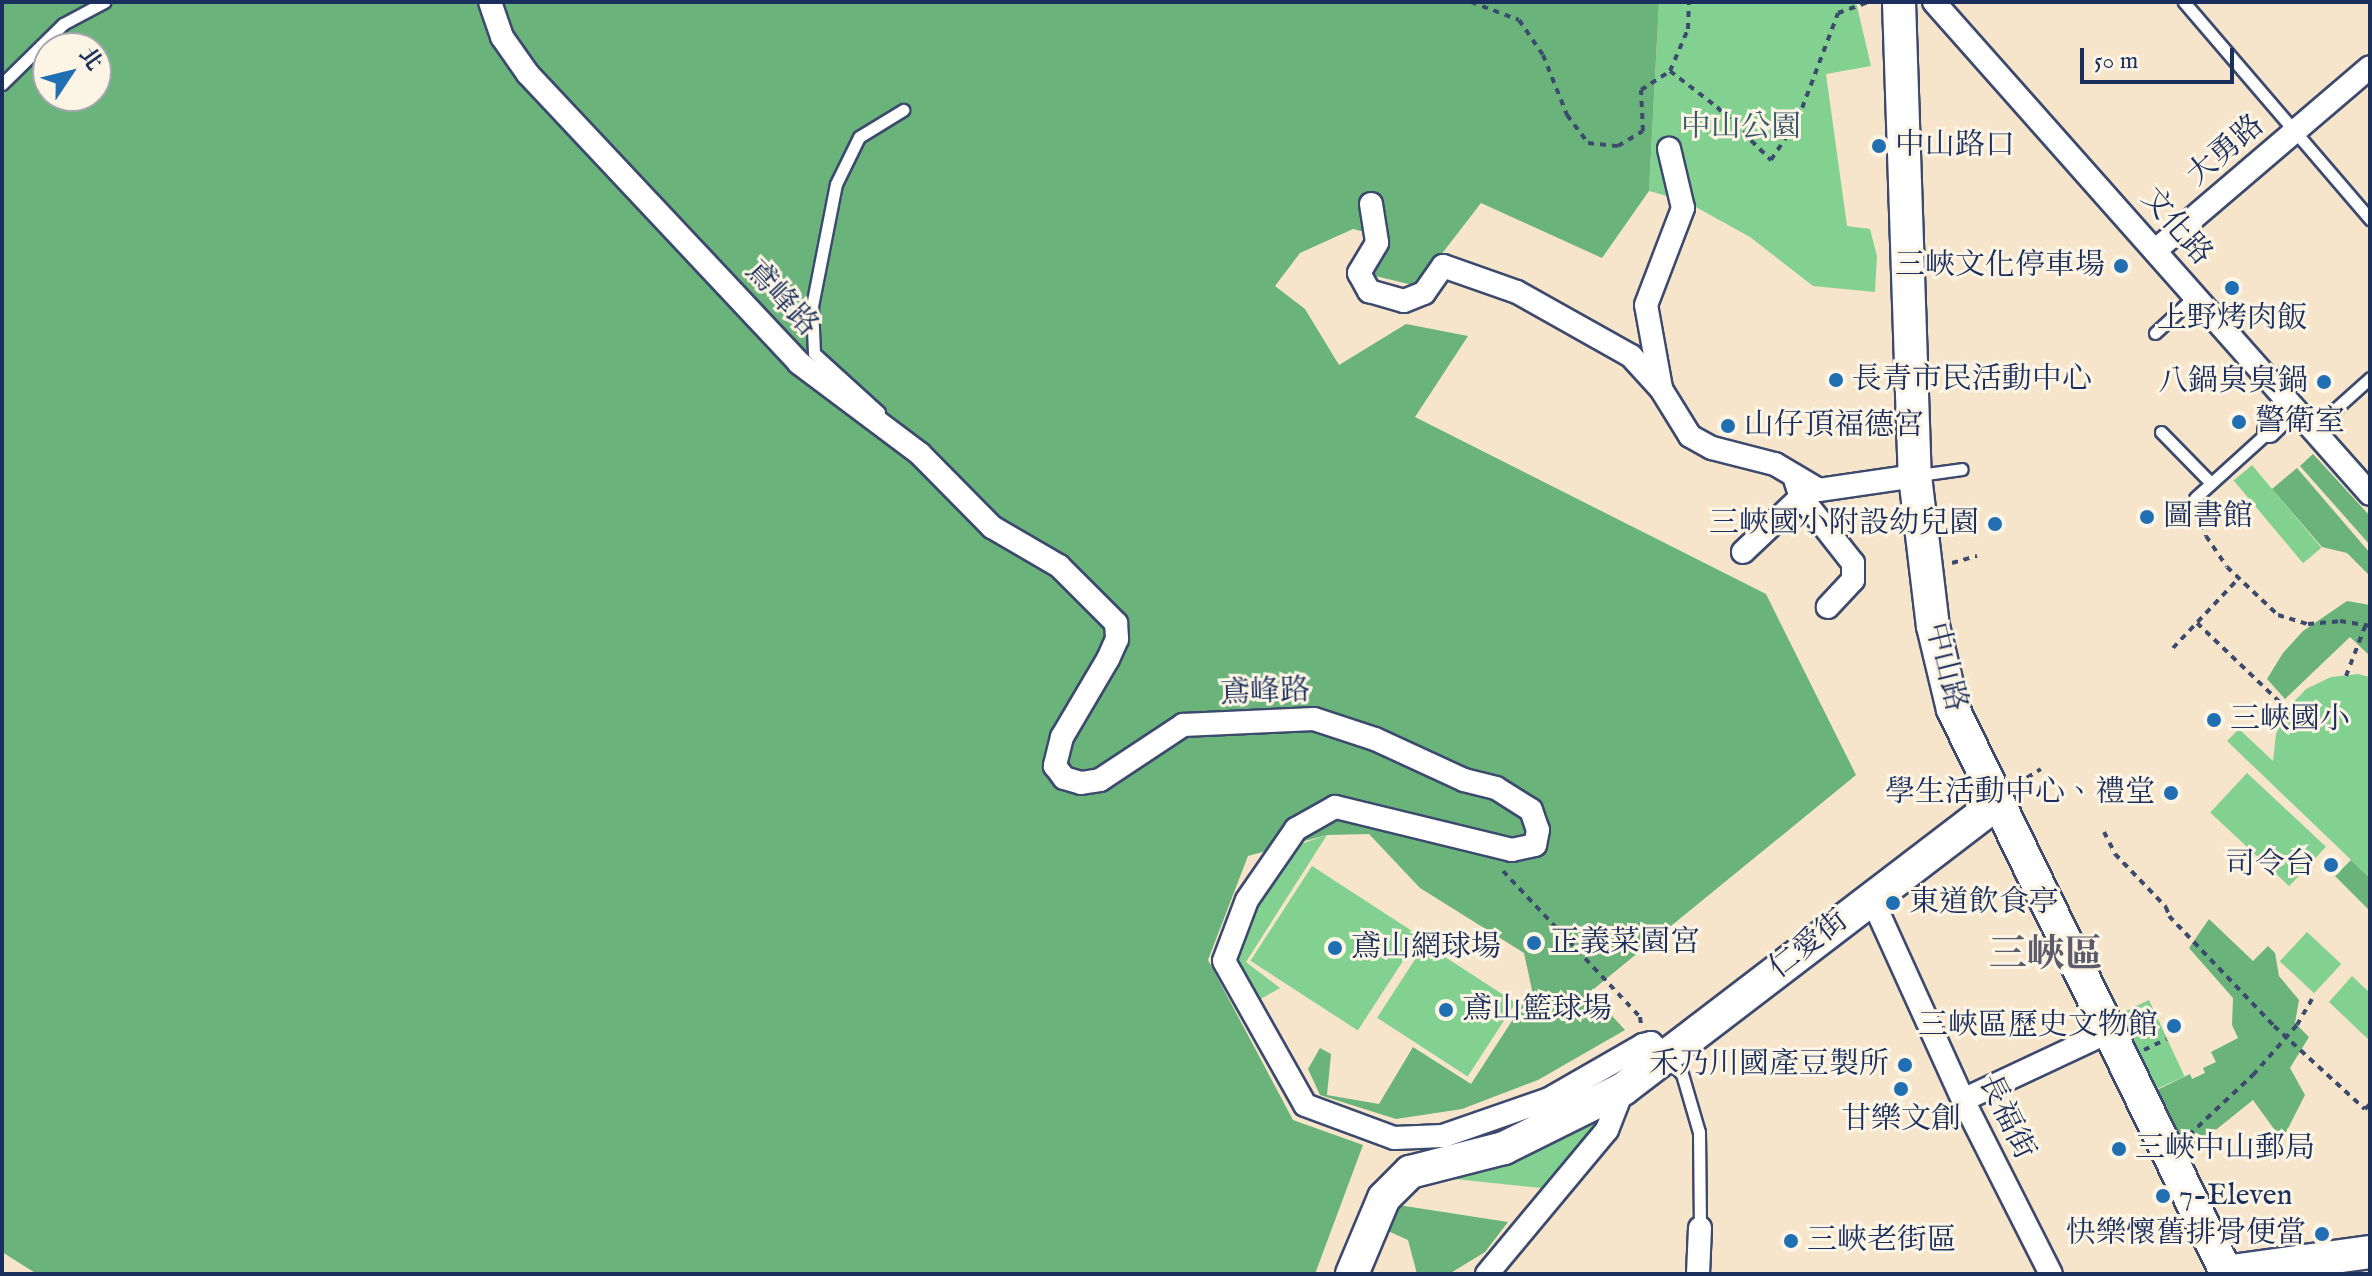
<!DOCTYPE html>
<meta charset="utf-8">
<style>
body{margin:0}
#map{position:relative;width:2372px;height:1276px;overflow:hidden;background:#f6e5cb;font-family:"IM FELL English","Noto Serif TC",serif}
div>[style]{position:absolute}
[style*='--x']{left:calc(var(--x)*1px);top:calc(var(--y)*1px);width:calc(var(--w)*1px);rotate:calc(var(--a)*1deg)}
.green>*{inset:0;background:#83d191;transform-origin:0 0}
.forest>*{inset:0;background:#6ab37b}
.path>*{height:4px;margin-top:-2px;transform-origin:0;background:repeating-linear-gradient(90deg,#3c4a6e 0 6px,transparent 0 12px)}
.roads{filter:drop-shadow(2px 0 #3c4a6e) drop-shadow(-2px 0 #3c4a6e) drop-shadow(0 2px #3c4a6e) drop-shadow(0 -2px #3c4a6e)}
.lane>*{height:11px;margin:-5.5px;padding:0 5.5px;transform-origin:5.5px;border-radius:5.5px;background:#fff}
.street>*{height:22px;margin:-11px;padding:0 11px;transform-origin:11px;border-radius:11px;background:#fff}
.secondary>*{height:32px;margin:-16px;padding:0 16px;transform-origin:16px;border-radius:16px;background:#fff}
.dots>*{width:22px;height:22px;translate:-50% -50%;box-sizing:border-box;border:4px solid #fcf5e5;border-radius:50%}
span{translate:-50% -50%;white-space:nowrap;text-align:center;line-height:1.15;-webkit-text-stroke:6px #fcf5e5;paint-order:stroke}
.park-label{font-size:30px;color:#35586b}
.poi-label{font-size:30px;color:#1b2f5e}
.left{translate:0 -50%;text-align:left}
.right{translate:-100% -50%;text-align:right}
.street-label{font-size:30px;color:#1b2f5e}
.district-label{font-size:38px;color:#5b5b6c;font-weight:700}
.frame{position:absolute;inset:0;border:4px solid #1b2f5e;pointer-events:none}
.north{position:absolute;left:32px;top:32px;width:80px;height:80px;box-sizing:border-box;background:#fcf5e5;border:2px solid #a2a6af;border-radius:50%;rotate:55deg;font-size:22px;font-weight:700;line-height:32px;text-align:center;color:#1b2f5e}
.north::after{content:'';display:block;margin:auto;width:28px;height:36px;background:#1f6fb2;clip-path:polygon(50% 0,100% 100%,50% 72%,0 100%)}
.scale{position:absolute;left:2080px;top:48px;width:154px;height:36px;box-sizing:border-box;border:4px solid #1b2f5e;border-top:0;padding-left:10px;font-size:24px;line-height:28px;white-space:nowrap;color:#1b2f5e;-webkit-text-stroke:6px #fcf5e5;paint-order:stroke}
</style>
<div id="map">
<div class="green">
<i style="clip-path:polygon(1659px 2px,1856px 2px,1871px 66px,1826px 74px,1847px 226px,1870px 229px,1877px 256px,1875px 292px,1813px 286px,1750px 237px,1685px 201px,1649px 191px)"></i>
<i style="left:2252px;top:465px;width:108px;height:24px;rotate:50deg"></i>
<i style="clip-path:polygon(2358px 674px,2370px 677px,2370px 878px,2227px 741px,2239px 729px,2273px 761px,2276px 734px,2287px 709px,2306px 689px,2331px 677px)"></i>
<i style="left:2247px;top:773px;width:108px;height:54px;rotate:43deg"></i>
<i style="clip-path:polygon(1327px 835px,1246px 962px,1280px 988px,1257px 1001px,1234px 961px,1255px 903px,1292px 847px)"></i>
<i style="left:1312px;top:866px;width:128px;height:113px;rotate:33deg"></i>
<i style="left:2307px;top:932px;width:47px;height:40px;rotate:43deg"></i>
<i style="left:1425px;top:944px;width:108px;height:88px;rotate:33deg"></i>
<i style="clip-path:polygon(2352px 976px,2370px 993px,2370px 1041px,2329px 1002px)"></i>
<i style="left:2149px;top:1000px;width:84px;height:33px;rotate:65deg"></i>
<i style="clip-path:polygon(1607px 1111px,1541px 1188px,1435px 1177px)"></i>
</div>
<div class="forest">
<i style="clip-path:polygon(evenodd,2px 2px,1659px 2px,1649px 191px,1602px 258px,1481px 203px,1417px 286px,1371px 275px,1388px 238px,1353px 229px,1300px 253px,1275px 286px,1305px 309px,1339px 365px,1406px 324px,1468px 336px,1415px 417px,1766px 594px,1856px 775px,1590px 992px,1625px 1030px,1538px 1080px,1462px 1109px,1396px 1119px,1320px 1095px,1308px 1069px,1320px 1048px,1331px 1054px,1327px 1095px,1379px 1104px,1413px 1047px,1471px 1084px,1532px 990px,1524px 953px,1420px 888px,1369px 834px,1327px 835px,1248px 856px,1208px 960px,1293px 1120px,1363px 1145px,1315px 1274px,37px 1274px,2px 1252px,2px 2px,48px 48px,96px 48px,96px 96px,48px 96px,48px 48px)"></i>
<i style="clip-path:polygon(2313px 454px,2370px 516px,2370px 545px,2300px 466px)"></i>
<i style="clip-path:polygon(2297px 468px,2370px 553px,2370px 576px,2347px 553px,2322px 547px,2272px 489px)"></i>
<i style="clip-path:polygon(2347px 601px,2370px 605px,2370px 656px,2350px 637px,2285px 699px,2267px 679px,2283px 653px,2303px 631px)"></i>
<i style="clip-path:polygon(2351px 860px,2370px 878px,2370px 911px,2335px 876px)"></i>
<i style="clip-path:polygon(2209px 919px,2253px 961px,2268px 946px,2275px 953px,2279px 976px,2299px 1000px,2295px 1023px,2309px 1037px,2290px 1068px,2305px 1095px,2282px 1140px,2253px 1100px,2187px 1153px,2157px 1090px,2190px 1074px,2192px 1079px,2205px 1073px,2203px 1068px,2216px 1062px,2211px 1052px,2238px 1038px,2232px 1025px,2233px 998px,2189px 948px)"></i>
<i style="clip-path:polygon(1398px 1205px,1508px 1222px,1485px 1252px,1449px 1274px,1417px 1274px,1408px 1240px,1388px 1231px)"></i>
</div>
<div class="path">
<i style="--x:1471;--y:2;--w:51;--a:20.6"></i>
<i style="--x:1519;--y:20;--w:42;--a:55.6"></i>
<i style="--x:1543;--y:55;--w:65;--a:68.2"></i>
<i style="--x:1567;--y:115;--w:35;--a:53"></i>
<i style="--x:1588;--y:143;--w:30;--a:6"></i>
<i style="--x:1618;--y:146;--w:29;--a:-31"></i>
<i style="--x:1643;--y:131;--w:41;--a:-92.8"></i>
<i style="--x:1641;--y:90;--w:35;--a:-33"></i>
<i style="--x:1670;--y:71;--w:46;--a:-66.8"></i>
<i style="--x:1688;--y:29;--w:27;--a:-88"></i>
<i style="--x:1670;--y:71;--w:59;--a:37.5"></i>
<i style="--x:1717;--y:107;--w:76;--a:44.5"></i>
<i style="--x:1771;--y:160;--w:49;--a:-56.6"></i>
<i style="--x:1798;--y:119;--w:113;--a:-69.3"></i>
<i style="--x:1838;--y:13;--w:32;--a:-20"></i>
<i style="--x:2199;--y:512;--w:25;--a:74"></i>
<i style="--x:2206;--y:536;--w:37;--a:56"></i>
<i style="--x:2227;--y:567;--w:70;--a:43.3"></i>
<i style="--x:2278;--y:615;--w:31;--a:17"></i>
<i style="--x:2308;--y:624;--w:32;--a:-5"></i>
<i style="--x:2340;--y:621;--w:30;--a:9"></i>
<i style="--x:1952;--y:563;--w:26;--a:-16"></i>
<i style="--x:2197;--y:623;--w:124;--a:43.7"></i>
<i style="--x:2173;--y:648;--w:96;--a:-46.7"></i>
<i style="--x:2346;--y:676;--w:56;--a:-69"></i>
<i style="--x:2017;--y:784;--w:28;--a:-32"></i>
<i style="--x:2104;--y:832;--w:25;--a:63"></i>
<i style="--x:2115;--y:854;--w:74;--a:46.1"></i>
<i style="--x:2166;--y:907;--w:9;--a:72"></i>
<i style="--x:2169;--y:916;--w:152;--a:46.3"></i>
<i style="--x:2274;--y:1026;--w:123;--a:42.4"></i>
<i style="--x:2365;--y:1109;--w:7;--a:-45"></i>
<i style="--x:1503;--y:871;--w:200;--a:46.8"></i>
<i style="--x:1640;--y:1017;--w:7;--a:82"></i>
<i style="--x:2144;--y:1050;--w:25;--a:-26"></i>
<i style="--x:2189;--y:1135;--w:88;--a:-43.2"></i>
<i style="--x:2253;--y:1075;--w:67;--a:-48.7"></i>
<i style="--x:2297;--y:1025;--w:30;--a:-60"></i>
</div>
<div class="roads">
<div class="lane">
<i style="--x:2184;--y:2;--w:286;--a:49.4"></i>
<i style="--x:2;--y:84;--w:86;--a:-44.5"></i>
<i style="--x:63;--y:24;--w:47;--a:-28.2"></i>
<i style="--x:2155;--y:333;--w:54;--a:-42.8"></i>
<i style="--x:879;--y:412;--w:88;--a:-137.8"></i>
<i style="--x:814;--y:353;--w:47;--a:-92.4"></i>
<i style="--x:812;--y:306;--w:124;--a:-78.9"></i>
<i style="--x:836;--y:184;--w:52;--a:-63.9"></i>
<i style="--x:859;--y:137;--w:52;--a:-31.5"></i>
<i style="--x:2312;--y:430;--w:78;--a:-41.9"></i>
<i style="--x:2161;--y:432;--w:71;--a:45.6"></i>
<i style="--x:1919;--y:475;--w:43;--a:-7.9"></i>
<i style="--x:2195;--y:498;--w:100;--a:-42.2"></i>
<i style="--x:1666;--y:1057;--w:23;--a:47"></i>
<i style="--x:1682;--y:1074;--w:60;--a:73.7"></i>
<i style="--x:1699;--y:1132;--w:96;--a:89.4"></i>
</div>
<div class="street">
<i style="--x:490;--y:2;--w:37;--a:71"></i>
<i style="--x:502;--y:37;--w:45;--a:54.9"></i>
<i style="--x:528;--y:74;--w:396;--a:46.8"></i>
<i style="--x:799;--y:363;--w:151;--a:36.9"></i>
<i style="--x:920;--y:454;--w:103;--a:45.4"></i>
<i style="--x:992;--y:527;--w:78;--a:30.2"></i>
<i style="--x:1059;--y:566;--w:81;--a:45"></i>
<i style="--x:1116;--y:623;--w:16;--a:86"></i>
<i style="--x:1117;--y:639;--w:22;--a:114"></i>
<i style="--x:1108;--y:659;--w:91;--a:120.5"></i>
<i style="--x:1062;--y:737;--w:30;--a:104"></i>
<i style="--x:1055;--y:766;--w:15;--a:53"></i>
<i style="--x:1064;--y:778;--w:18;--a:16"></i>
<i style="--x:1081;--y:783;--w:19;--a:-9"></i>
<i style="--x:1100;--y:780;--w:100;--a:-33.5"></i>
<i style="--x:1183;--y:725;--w:131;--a:-2.6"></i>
<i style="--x:1314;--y:719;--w:64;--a:18.2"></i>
<i style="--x:1375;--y:739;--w:98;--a:24.7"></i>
<i style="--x:1464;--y:780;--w:33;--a:14"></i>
<i style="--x:1496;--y:788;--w:41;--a:32.2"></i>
<i style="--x:1531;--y:810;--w:21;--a:71"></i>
<i style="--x:1538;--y:830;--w:15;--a:101"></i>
<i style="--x:1535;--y:845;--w:24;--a:168"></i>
<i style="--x:1512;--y:850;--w:182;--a:-166.3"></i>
<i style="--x:1335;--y:807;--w:45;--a:150.6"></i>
<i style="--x:1296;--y:829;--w:86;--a:124.6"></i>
<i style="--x:1247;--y:900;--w:65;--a:110.7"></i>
<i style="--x:1224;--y:961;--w:165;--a:60.6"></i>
<i style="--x:1305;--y:1105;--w:95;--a:20.3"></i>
<i style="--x:1394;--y:1138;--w:49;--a:-2.3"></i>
<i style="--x:1443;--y:1136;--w:112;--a:-19.2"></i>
<i style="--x:1549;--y:1099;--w:108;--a:-29.9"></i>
<i style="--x:1643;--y:1045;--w:8;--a:-14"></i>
<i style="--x:1651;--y:1043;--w:20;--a:45"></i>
<i style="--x:1934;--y:2;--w:657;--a:48.45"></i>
<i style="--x:1371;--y:204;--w:39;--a:81"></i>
<i style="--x:1377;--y:243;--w:35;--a:121"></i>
<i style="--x:1359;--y:273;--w:21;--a:61"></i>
<i style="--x:1369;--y:291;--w:36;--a:16"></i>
<i style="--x:1404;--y:301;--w:22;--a:-22"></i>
<i style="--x:1424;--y:293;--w:33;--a:-55"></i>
<i style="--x:1443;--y:266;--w:78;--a:19.4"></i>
<i style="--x:1517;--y:292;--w:131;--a:29.3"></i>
<i style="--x:1631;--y:356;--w:45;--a:47.7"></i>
<i style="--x:1661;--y:389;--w:55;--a:58.3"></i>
<i style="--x:1690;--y:436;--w:25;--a:29"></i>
<i style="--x:1712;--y:448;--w:65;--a:14.3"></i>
<i style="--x:1775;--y:464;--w:51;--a:30.6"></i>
<i style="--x:1819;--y:490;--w:97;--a:-8.3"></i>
<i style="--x:2157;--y:249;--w:280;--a:-40.5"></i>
<i style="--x:1661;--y:388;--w:84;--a:-100.2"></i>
<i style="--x:1646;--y:305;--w:104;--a:-69.1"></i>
<i style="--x:1683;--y:208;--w:61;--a:-103.3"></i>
<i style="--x:2269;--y:431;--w:33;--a:-45"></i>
<i style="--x:1794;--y:476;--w:22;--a:72"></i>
<i style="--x:1801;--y:497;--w:84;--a:51.8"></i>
<i style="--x:1853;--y:563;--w:17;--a:90"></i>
<i style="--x:1853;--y:580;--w:37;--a:133"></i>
<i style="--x:1743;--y:552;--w:80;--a:-43.5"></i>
<i style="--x:1871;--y:897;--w:223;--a:65.6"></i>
<i style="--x:1963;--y:1100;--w:195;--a:63.2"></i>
<i style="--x:1963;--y:1100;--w:162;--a:-25.1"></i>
<i style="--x:1487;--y:1274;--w:187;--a:-50.2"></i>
<i style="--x:1607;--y:1130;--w:44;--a:-68.7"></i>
<i style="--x:1698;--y:1274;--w:46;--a:-87.5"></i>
</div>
<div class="secondary">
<i style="--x:1899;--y:2;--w:474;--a:88.1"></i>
<i style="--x:1915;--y:476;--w:151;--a:83.2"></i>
<i style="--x:1933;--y:626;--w:85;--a:76.5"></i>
<i style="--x:1953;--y:709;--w:626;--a:64.13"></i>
<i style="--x:2226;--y:1272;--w:145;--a:-7.9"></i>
<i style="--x:1352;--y:1274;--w:82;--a:-67.2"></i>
<i style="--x:1384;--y:1198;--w:37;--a:-45"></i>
<i style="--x:1410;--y:1172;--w:97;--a:-14.3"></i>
<i style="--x:1504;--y:1148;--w:133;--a:-26.4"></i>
<i style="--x:1623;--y:1089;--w:471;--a:-37.4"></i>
</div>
</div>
<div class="dots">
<i style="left:1879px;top:146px;background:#1f6fb2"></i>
<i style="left:2121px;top:266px;background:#1f6fb2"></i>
<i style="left:2232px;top:288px;background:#1f6fb2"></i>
<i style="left:1836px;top:380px;background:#1f6fb2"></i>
<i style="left:2324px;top:382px;background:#1f6fb2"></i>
<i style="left:2239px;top:422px;background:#1f6fb2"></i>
<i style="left:1728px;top:426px;background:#1f6fb2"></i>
<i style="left:2147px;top:517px;background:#1f6fb2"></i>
<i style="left:1995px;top:524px;background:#1f6fb2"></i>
<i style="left:2214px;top:720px;background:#1f6fb2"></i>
<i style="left:2171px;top:793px;background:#1f6fb2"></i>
<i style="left:2331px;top:865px;background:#1f6fb2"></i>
<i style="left:1893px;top:903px;background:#1f6fb2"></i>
<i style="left:1534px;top:943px;background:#1f6fb2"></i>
<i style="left:1335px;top:948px;background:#1f6fb2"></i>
<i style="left:1446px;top:1010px;background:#1f6fb2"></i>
<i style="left:2174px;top:1026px;background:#1f6fb2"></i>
<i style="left:1905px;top:1065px;background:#1f6fb2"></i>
<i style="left:1901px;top:1089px;background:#1f6fb2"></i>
<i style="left:2119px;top:1149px;background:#1f6fb2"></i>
<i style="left:2163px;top:1196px;background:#1f6fb2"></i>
<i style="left:2322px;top:1234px;background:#1f6fb2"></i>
<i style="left:1791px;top:1241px;background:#1f6fb2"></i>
</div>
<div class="park-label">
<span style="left:1741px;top:128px">中山公園</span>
</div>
<div class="poi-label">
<span class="left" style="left:1895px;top:146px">中山路口</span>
<span class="right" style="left:2105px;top:266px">三峽文化停車場</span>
<span style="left:2232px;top:319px">上野烤肉飯</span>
<span class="left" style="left:1852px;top:380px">長青市民活動中心</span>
<span class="right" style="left:2308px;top:382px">八鍋臭臭鍋</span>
<span class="left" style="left:2255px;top:422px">警衛室</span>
<span class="left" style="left:1744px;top:426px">山仔頂福德宮</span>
<span class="left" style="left:2163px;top:517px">圖書館</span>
<span class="right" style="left:1979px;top:524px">三峽國小附設幼兒園</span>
<span class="left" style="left:2230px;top:720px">三峽國小</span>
<span class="right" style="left:2155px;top:793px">學生活動中心、禮堂</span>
<span class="right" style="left:2315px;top:865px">司令台</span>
<span class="left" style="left:1909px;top:903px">東道飲食亭</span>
<span class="left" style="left:1550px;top:943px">正義菜園宮</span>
<span class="left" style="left:1351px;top:948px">鳶山網球場</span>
<span class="left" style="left:1462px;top:1010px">鳶山籃球場</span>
<span class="right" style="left:2158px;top:1026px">三峽區歷史文物館</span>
<span class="right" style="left:1889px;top:1065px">禾乃川國產豆製所</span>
<span style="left:1901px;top:1120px">甘樂文創</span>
<span class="left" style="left:2135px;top:1149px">三峽中山郵局</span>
<span class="left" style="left:2179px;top:1196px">7-Eleven</span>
<span class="right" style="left:2306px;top:1234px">快樂懷舊排骨便當</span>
<span class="left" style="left:1807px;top:1241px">三峽老街區</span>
</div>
<div class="street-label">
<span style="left:2226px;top:151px;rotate:-41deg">大勇路</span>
<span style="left:2176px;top:227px;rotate:49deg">文化路</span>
<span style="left:781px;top:299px;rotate:47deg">鳶峰路</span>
<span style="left:1945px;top:667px;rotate:76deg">中山路</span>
<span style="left:1265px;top:693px;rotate:-2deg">鳶峰路</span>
<span style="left:1809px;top:945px;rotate:-38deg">仁愛街</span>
<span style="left:2006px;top:1117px;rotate:64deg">長福街</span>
</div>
<div class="district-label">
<span style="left:2046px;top:957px">三峽區</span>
</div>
<div class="frame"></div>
<div class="north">北</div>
<div class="scale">50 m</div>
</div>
